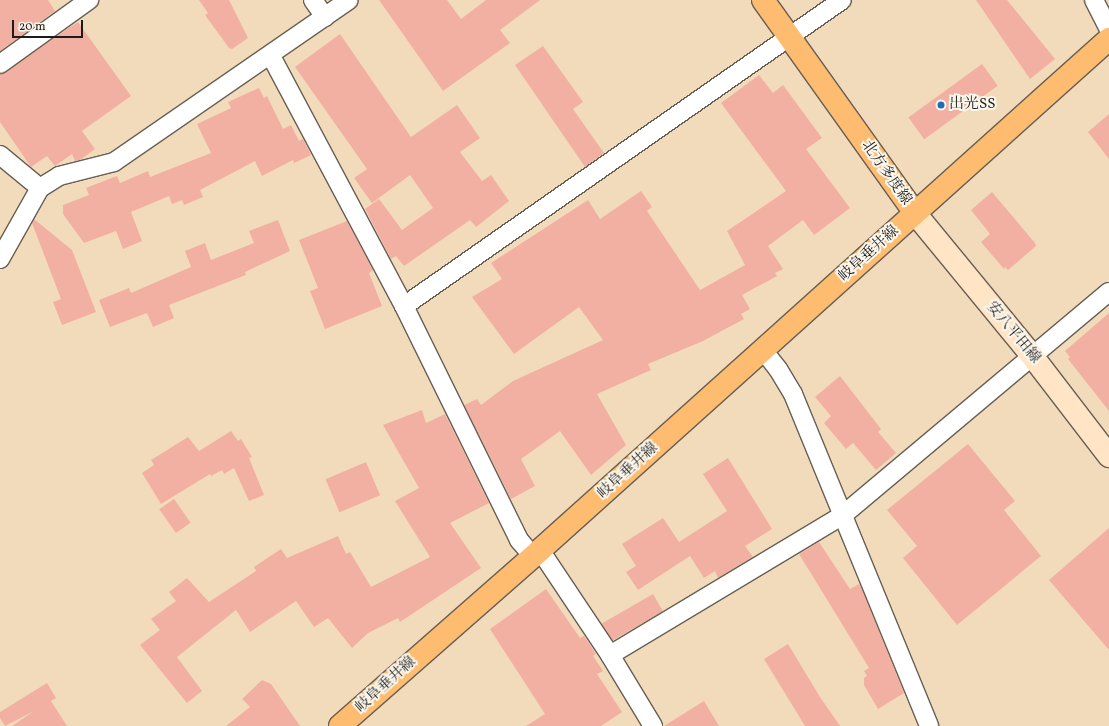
<!DOCTYPE html>
<meta charset="utf-8">
<style>
body{margin:0}
#map{position:relative;width:1109px;height:726px;overflow:hidden;background:#f2dbbb;font-family:Vollkorn,"Noto Serif JP",serif}
div>[style]{position:absolute}
[style*='--x']{left:calc(var(--x)*1px);top:calc(var(--y)*1px);width:calc(var(--w)*1px);rotate:calc(var(--a)*1deg)}
.building>*{inset:0;background:#f2b0a2;transform-origin:0 0}
.roads{filter:drop-shadow(1px 0 #675f54) drop-shadow(-1px 0 #675f54) drop-shadow(0 1px #675f54) drop-shadow(0 -1px #675f54)}
.minor>*{height:18px;margin:-9px;padding:0 9px;transform-origin:9px;border-radius:9px;background:#fff}
.secondary>*{height:22px;margin:-11px;padding:0 11px;transform-origin:11px;border-radius:11px;background:#ffe4c6}
.primary>*{height:22px;margin:-11px;padding:0 11px;transform-origin:11px;border-radius:11px;background:#febc70}
.dots>*{width:11px;height:11px;translate:-50% -50%;box-sizing:border-box;border:2px solid #fbf7ec;border-radius:50%}
span{translate:-50% -50%;white-space:nowrap;text-align:center;line-height:1.15;-webkit-text-stroke:4px #fbf7ec;paint-order:stroke}
.poi-label{font-size:15px;color:#1c1c1c}
.left{translate:0 -50%;text-align:left}
.street-label{font-size:15px;color:#1c1c1c}
.scale{position:absolute;left:12px;top:20px;width:71px;height:18px;box-sizing:border-box;border:2px solid #1c1c1c;border-top:0;padding-left:5px;font-size:12px;line-height:14px;white-space:nowrap;color:#1c1c1c;-webkit-text-stroke:3px #fbf7ec;paint-order:stroke}
</style>
<div id="map">
<div class="building">
<i style="clip-path:polygon(0 0,48px 0,55px 11px,0 51px)"></i>
<i style="clip-path:polygon(199px 0,229px 0,248px 38px,232px 49px,229px 48px,205px 15px,208px 13px)"></i>
<i style="clip-path:polygon(379px 0,447px 0,461px 19px,486px 0,540px 0,500px 30px,510px 43px,443px 91px)"></i>
<i style="clip-path:polygon(976px 0,1007px 0,1055px 59px,1030px 79px)"></i>
<i style="clip-path:polygon(78px 22px,131px 96px,82px 131px,95px 149px,80px 160px,75px 161px,72px 154px,55px 166px,47px 156px,31px 167px,0 122px,0 74px)"></i>
<i style="clip-path:polygon(340px 34px,411px 137px,457px 105px,480px 138px,460px 152px,482px 181px,491px 175px,509px 201px,476px 227px,470px 220px,404px 266px,396px 256px,391px 259px,365px 209px,379px 199px,402px 230px,433px 208px,410px 175px,372px 203px,354px 178px,367px 169px,295px 67px)"></i>
<i style="clip-path:polygon(543px 46px,583px 102px,573px 109px,604px 153px,585px 167px,515px 65px)"></i>
<i style="left:982px;top:64px;width:27px;height:91px;rotate:54deg"></i>
<i style="clip-path:polygon(759px 75px,773px 93px,783px 85px,822px 138px,806px 149px,850px 208px,814px 235px,803px 220px,768px 246px,783px 269px,775px 273px,777px 276px,742px 295px,750px 309px,741px 314px,744px 319px,703px 341px,648px 364px,651px 370px,597px 394px,626px 445px,591px 475px,560px 431px,521px 459px,535px 486px,511px 499px,464px 405px,477px 399px,481px 405px,513px 381px,603px 340px,579px 307px,514px 354px,472px 297px,502px 279px,491px 263px,588px 200px,600px 219px,641px 191px,652px 207px,647px 211px,700px 290px,745px 265px,727px 231px,786px 191px,721px 103px)"></i>
<i style="clip-path:polygon(259px 88px,264px 98px,267px 96px,283px 129px,291px 125px,299px 141px,303px 139px,311px 155px,294px 163px,293px 160px,262px 176px,255px 161px,200px 190px,203px 197px,184px 205px,182px 200px,172px 204px,169px 196px,131px 212px,142px 241px,123px 249px,116px 231px,84px 243px,63px 214px,63px 205px,89px 195px,86px 188px,117px 176px,120px 183px,148px 171px,150px 177px,211px 153px,197px 124px,231px 108px,228px 102px)"></i>
<i style="clip-path:polygon(1109px 114px,1109px 159px,1088px 132px)"></i>
<i style="clip-path:polygon(992px 192px,1035px 243px,1036px 246px,1008px 270px,1005px 267px,1004px 269px,981px 242px,990px 234px,971px 210px)"></i>
<i style="clip-path:polygon(34px 219px,72px 250px,96px 312px,62px 325px,53px 302px,61px 299px,32px 223px)"></i>
<i style="clip-path:polygon(278px 220px,290px 251px,245px 272px,246px 275px,169px 305px,174px 318px,153px 327px,147px 313px,110px 327px,99px 300px,129px 288px,131px 293px,191px 267px,185px 251px,205px 243px,211px 260px,254px 243px,249px 231px)"></i>
<i style="clip-path:polygon(347px 221px,373px 270px,369px 273px,382px 306px,325px 329px,310px 291px,318px 288px,299px 240px)"></i>
<i style="clip-path:polygon(1109px 313px,1109px 411px,1068px 359px,1070px 357px,1065px 351px)"></i>
<i style="clip-path:polygon(840px 376px,881px 429px,878px 432px,896px 453px,876px 470px,853px 443px,846px 449px,824px 423px,831px 416px,815px 397px)"></i>
<i style="clip-path:polygon(422px 410px,426px 423px,445px 414px,489px 503px,450px 523px,481px 568px,400px 622px,398px 618px,368px 633px,352px 648px,328px 618px,314px 627px,296px 601px,250px 632px,236px 610px,177px 657px,202px 691px,187px 703px,140px 645px,160px 630px,151px 619px,176px 601px,169px 592px,187px 578px,209px 602px,256px 571px,254px 567px,281px 549px,287px 558px,338px 536px,346px 554px,350px 552px,371px 587px,430px 557px,395px 501px,419px 488px,383px 425px)"></i>
<i style="clip-path:polygon(231px 431px,238px 441px,241px 439px,252px 457px,249px 458px,264px 495px,249px 501px,234px 468px,224px 474px,222px 470px,211px 476px,210px 474px,161px 504px,142px 473px,154px 465px,151px 460px,188px 437px,199px 451px)"></i>
<i style="clip-path:polygon(968px 444px,1015px 501px,1004px 510px,1041px 556px,957px 625px,903px 558px,917px 546px,887px 510px)"></i>
<i style="clip-path:polygon(728px 458px,772px 529px,745px 546px,753px 557px,718px 578px,715px 571px,704px 578px,690px 556px,638px 590px,626px 572px,636px 566px,622px 544px,663px 518px,679px 542px,727px 511px,703px 474px)"></i>
<i style="left:366px;top:462px;width:36px;height:44px;rotate:67deg"></i>
<i style="left:174px;top:499px;width:29px;height:18px;rotate:55deg"></i>
<i style="clip-path:polygon(1109px 528px,1109px 650px,1049px 580px)"></i>
<i style="clip-path:polygon(819px 542px,850px 589px,859px 584px,862px 589px,904px 693px,878px 709px,864px 685px,864px 678px,867px 676px,864px 671px,869px 668px,799px 554px)"></i>
<i style="clip-path:polygon(546px 589px,580px 638px,584px 636px,596px 654px,593px 656px,603px 671px,597px 674px,622px 712px,601px 726px,526px 726px,545px 714px,490px 629px)"></i>
<i style="left:653px;top:594px;width:20px;height:60px;rotate:60deg"></i>
<i style="clip-path:polygon(788px 644px,820px 697px,840px 726px,805px 726px,764px 659px)"></i>
<i style="clip-path:polygon(262px 680px,271px 684px,300px 726px,226px 726px,250px 707px,242px 699px)"></i>
<i style="clip-path:polygon(47px 683px,56px 698px,51px 701px,67px 726px,12px 726px,34px 711px,5px 726px,0 718px,0 712px)"></i>
<i style="clip-path:polygon(704px 701px,719px 726px,664px 726px)"></i>
</div>
<div class="roads">
<div class="minor">
<i style="--x:313;--y:0;--w:21;--a:55"></i>
<i style="--x:1094;--y:0;--w:33;--a:63"></i>
<i style="--x:271;--y:56;--w:283;--a:62"></i>
<i style="--x:404;--y:306;--w:261;--a:63.8"></i>
<i style="--x:519;--y:540;--w:20;--a:49"></i>
<i style="--x:0;--y:64;--w:110;--a:-35.7"></i>
<i style="--x:0;--y:155;--w:52;--a:39.5"></i>
<i style="--x:0;--y:259;--w:81;--a:-60.6"></i>
<i style="--x:40;--y:188;--w:22;--a:-32"></i>
<i style="--x:59;--y:176;--w:57;--a:-14.3"></i>
<i style="--x:114;--y:162;--w:285;--a:-34.6"></i>
<i style="--x:404;--y:306;--w:534;--a:-34.94"></i>
<i style="--x:763;--y:350;--w:24;--a:52"></i>
<i style="--x:778;--y:369;--w:29;--a:59"></i>
<i style="--x:793;--y:394;--w:359;--a:67.7"></i>
<i style="--x:540;--y:550;--w:126;--a:56.3"></i>
<i style="--x:610;--y:655;--w:83;--a:58.8"></i>
<i style="--x:610;--y:655;--w:272;--a:-31"></i>
<i style="--x:843;--y:515;--w:347;--a:-40"></i>
</div>
<div class="secondary">
<i style="--x:914;--y:212;--w:188;--a:50.6"></i>
<i style="--x:1033;--y:357;--w:125;--a:52.5"></i>
</div>
<div class="primary">
<i style="--x:763;--y:0;--w:260;--a:54.5"></i>
<i style="--x:340;--y:726;--w:266;--a:-41.3"></i>
<i style="--x:540;--y:550;--w:765;--a:-41.93"></i>
</div>
</div>
<div class="dots">
<i style="left:941px;top:105px;background:#1f6fb2"></i>
</div>
<div class="poi-label">
<span class="left" style="left:949px;top:105px">出光SS</span>
</div>
<div class="street-label">
<span style="left:886px;top:173px;rotate:55deg">北方多度線</span>
<span style="left:869px;top:254px;rotate:-42deg">岐阜垂井線</span>
<span style="left:1013px;top:333px;rotate:50deg">安八平田線</span>
<span style="left:628px;top:471px;rotate:-42deg">岐阜垂井線</span>
<span style="left:386px;top:685px;rotate:-42deg">岐阜垂井線</span>
</div>
<div class="scale">20 m</div>
</div>
